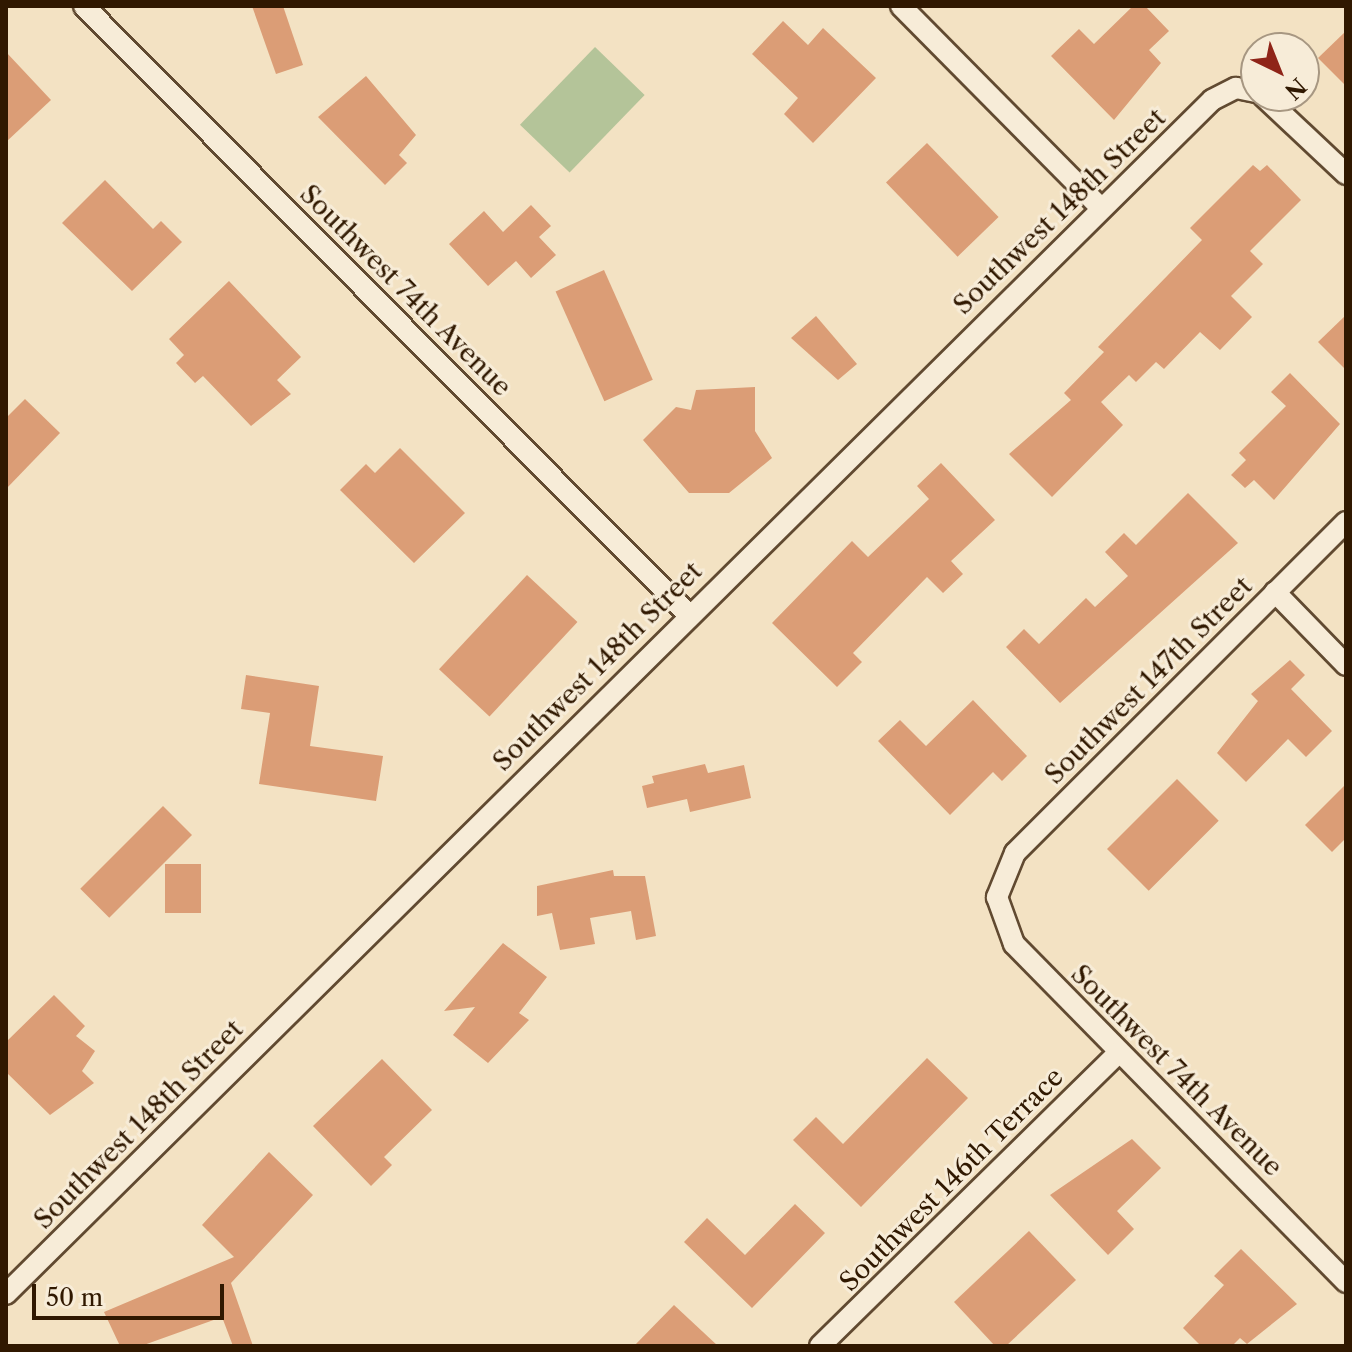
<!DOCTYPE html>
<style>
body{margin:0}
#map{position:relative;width:1352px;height:1352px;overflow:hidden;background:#f3e2c3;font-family:"Libre Caslon Text",serif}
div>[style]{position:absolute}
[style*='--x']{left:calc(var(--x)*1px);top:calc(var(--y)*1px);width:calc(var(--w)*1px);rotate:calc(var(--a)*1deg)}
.green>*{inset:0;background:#b4c499;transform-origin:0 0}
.building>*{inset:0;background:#db9d76;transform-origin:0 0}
.roads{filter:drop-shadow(2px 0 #614a31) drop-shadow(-2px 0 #614a31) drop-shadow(0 2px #614a31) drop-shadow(0 -2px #614a31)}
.street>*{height:20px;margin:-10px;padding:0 10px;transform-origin:10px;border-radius:10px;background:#f7ecd8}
span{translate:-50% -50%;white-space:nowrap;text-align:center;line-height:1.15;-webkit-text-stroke:6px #f7ecd8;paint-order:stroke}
.street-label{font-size:26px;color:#301800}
.frame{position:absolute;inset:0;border:8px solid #301800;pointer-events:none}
.north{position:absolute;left:1240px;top:32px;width:80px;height:80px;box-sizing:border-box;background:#f7ecd8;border:2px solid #a79782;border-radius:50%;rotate:137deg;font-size:22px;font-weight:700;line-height:32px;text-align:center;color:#301800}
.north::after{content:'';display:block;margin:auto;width:28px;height:36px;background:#8f2418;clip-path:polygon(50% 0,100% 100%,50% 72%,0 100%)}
.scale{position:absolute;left:32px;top:1284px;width:192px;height:36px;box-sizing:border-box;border:4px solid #301800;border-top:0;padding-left:10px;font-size:24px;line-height:28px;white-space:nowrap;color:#301800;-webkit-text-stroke:6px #f7ecd8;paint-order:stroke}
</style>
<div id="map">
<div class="green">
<i style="left:595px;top:47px;width:69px;height:108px;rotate:44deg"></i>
</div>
<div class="building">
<i style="clip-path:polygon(252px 6px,283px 6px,303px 65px,276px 74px)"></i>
<i style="clip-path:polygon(1133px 6px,1145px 6px,1169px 31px,1149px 50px,1161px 63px,1114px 120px,1051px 56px,1079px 29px,1094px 44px)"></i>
<i style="clip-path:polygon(783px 21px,808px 45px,823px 28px,876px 78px,813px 143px,784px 114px,798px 98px,752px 54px)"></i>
<i style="clip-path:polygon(1346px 31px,1346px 86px,1318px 58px)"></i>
<i style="clip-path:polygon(6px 52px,51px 100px,6px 142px)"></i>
<i style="clip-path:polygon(366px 76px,416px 135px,399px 155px,407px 163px,385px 185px,318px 117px)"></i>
<i style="left:927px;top:143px;width:103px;height:57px;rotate:46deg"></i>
<i style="clip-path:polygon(1253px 165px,1260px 171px,1267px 165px,1301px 200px,1250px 251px,1263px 264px,1231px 296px,1252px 317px,1220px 350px,1200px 332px,1164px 369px,1156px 362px,1136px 382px,1129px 375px,1101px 402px,1123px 425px,1052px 497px,1009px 454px,1071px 400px,1064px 393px,1104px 352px,1098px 347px,1202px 240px,1190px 228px)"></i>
<i style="clip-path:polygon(105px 180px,153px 229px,161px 221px,182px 242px,132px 291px,62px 223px)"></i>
<i style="clip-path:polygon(531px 205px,551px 226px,539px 237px,556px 255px,531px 278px,516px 261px,488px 286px,449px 244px,484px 211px,503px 232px)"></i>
<i style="left:604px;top:270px;width:120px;height:53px;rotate:66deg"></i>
<i style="clip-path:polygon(229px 281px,301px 357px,277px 380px,291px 394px,251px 426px,203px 376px,195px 383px,176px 363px,184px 355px,169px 339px)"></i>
<i style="clip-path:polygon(1346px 315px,1346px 370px,1318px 342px)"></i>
<i style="clip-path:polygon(816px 316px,857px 364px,838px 380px,791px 338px)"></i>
<i style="clip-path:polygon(1290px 373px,1340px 424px,1274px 500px,1254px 480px,1245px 488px,1231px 475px,1246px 460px,1239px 453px,1286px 406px,1271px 392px)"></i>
<i style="clip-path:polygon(755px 387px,755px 431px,772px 458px,729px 493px,689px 493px,643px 440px,676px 407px,691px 410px,696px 390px)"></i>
<i style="clip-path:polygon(25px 399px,60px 433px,6px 489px,6px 418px)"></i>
<i style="clip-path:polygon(400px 448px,465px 513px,414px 563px,340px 490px,366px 464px,375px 473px)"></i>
<i style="clip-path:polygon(941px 463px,995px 520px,951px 561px,963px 574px,943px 593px,927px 577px,853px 653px,862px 662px,837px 687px,772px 623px,852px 541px,868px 557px,929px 499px,917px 486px)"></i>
<i style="clip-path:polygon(1188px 493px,1238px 543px,1060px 703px,1006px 647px,1024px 629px,1039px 644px,1086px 598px,1095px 607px,1128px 576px,1105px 552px,1124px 533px,1136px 545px)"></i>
<i style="left:527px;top:575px;width:69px;height:129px;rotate:43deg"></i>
<i style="clip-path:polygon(1290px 660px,1305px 675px,1291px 689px,1332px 731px,1306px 757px,1288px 739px,1246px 782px,1217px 753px,1258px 701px,1251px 694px)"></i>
<i style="clip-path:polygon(246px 675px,319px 686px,310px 746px,383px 756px,376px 801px,259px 784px,270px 713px,241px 709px)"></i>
<i style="clip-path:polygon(973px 700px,1027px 756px,1002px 781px,993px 772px,950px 815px,878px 741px,900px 720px,926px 746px)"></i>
<i style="clip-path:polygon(705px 764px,708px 773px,744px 765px,751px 798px,690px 812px,687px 799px,647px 808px,642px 786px,654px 783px,652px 776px)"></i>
<i style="left:1177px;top:779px;width:59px;height:99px;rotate:45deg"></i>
<i style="clip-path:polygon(1346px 784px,1346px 838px,1332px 852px,1305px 825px)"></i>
<i style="left:163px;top:806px;width:41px;height:117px;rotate:45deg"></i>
<i style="left:201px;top:864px;width:49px;height:36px;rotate:90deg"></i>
<i style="clip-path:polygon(613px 870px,614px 876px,645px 876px,656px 936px,636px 940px,631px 911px,590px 918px,595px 944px,560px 950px,552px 913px,537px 916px,537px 886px)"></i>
<i style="clip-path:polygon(503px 943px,547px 977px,519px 1013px,529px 1020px,488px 1063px,453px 1035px,475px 1007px,444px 1011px)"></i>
<i style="clip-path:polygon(54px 995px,85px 1026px,76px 1036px,95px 1051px,82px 1071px,94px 1083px,50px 1115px,6px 1072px,6px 1042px)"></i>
<i style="clip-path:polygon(927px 1058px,968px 1098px,861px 1207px,793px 1140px,816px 1117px,843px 1144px)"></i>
<i style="clip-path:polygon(382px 1059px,432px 1110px,384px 1157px,392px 1165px,371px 1186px,313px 1126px)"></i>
<i style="clip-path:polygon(1132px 1139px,1161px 1168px,1117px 1211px,1134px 1229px,1108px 1255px,1050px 1195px)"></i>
<i style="clip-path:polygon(269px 1152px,313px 1195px,231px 1283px,253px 1346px,233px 1346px,222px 1317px,141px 1346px,120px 1346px,104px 1312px,234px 1257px,202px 1225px)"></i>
<i style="clip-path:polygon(795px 1204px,825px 1233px,752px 1308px,684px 1242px,707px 1218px,745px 1255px)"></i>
<i style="clip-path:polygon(1029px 1231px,1076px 1280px,1006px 1346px,995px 1346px,954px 1302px)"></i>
<i style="clip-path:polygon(1241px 1249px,1297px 1304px,1247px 1344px,1240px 1338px,1232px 1346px,1201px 1346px,1183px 1328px,1224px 1285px,1214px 1276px)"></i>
<i style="clip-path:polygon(674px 1305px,718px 1346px,634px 1346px)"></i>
</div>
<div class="roads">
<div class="street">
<i style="--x:84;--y:6;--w:857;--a:45.19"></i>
<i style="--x:901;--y:6;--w:284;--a:45.3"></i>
<i style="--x:1263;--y:96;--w:114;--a:43.2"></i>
<i style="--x:1346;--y:522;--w:468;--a:135"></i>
<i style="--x:1015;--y:853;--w:48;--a:112.2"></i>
<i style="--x:997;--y:897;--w:50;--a:70.1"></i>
<i style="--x:1014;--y:944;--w:474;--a:45.5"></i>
<i style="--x:1275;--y:592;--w:102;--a:45.8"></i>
<i style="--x:6;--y:1294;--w:1697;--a:-44.71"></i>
<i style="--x:1212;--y:100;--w:27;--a:-27"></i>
<i style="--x:1236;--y:88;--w:20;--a:11"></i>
<i style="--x:820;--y:1346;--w:419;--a:-44.5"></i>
</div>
</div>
<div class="street-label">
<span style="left:1060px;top:212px;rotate:-44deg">Southwest 148th Street</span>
<span style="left:405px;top:291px;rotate:45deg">Southwest 74th Avenue</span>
<span style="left:598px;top:667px;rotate:-45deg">Southwest 148th Street</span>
<span style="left:1149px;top:681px;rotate:-45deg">Southwest 147th Street</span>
<span style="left:1176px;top:1071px;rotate:45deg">Southwest 74th Avenue</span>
<span style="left:139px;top:1125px;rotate:-45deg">Southwest 148th Street</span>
<span style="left:952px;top:1180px;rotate:-45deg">Southwest 146th Terrace</span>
</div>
<div class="frame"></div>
<div class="north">N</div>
<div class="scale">50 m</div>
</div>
